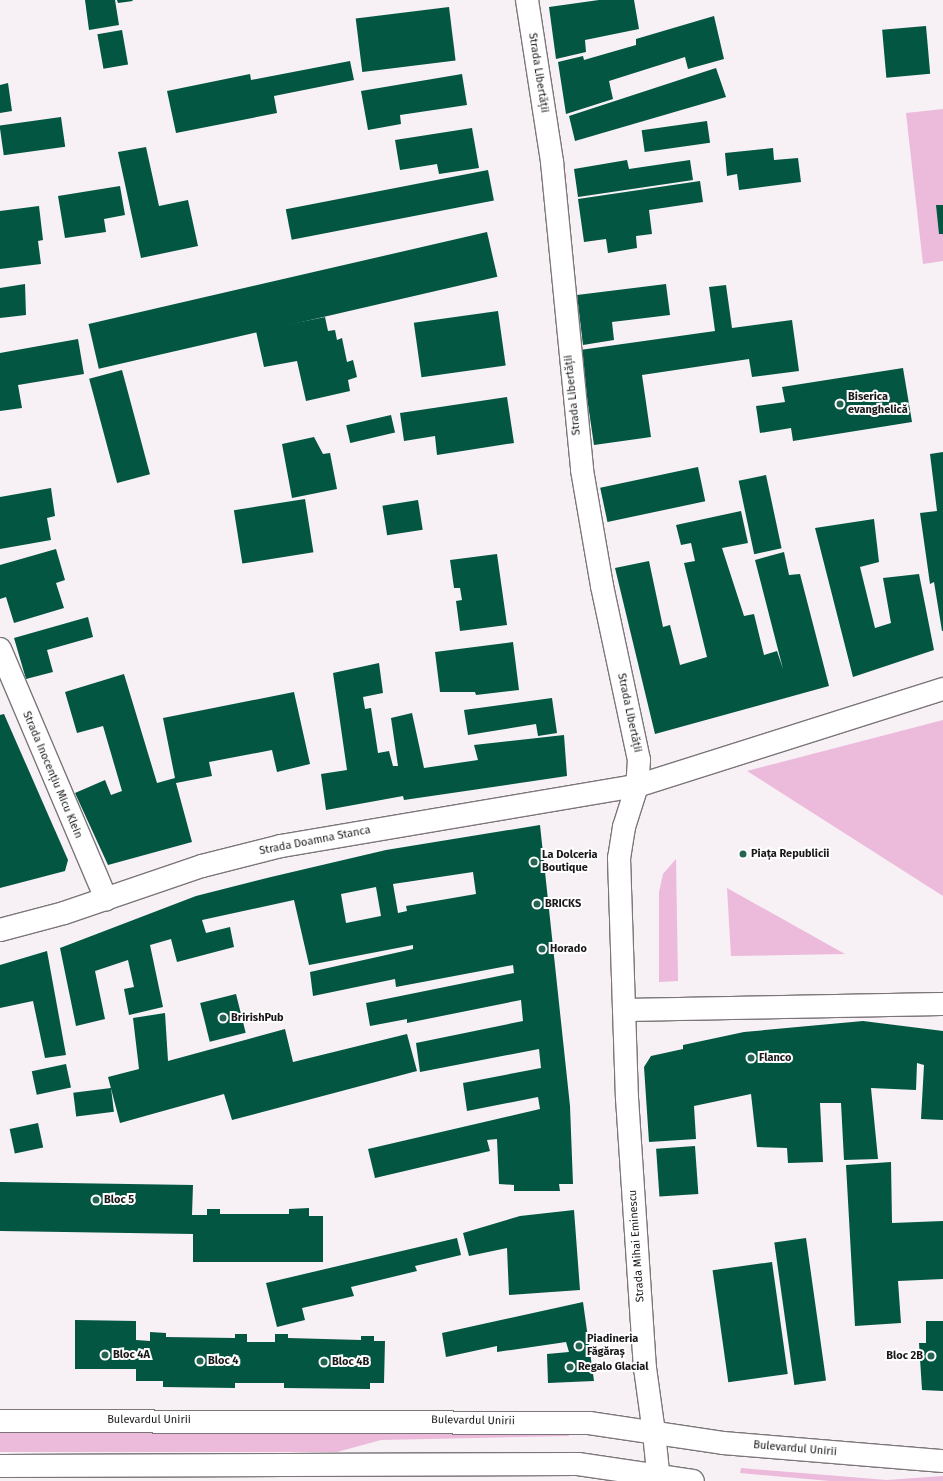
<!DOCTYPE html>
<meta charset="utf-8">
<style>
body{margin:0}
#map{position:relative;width:943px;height:1481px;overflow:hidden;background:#f7f0f4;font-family:"Fira Sans",sans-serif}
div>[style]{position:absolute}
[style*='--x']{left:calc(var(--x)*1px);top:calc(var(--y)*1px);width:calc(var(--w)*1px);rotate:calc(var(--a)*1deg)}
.green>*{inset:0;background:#ecbadb}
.building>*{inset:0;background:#025642;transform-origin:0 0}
.roads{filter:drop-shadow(1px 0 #7c767a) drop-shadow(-1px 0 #7c767a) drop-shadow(0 1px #7c767a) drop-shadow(0 -1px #7c767a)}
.minor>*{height:22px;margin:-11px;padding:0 11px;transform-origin:11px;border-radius:11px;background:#fff}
.major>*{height:22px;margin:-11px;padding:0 11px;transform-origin:11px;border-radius:11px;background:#fff}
.dots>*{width:11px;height:11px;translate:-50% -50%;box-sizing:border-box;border:2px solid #fff;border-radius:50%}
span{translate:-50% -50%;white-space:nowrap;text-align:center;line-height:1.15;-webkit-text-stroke:4px #fff;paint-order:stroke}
.street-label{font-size:11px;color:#1a1819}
.poi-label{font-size:11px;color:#1a1819;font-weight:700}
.left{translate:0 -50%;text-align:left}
.right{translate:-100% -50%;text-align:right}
</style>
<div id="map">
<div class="green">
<i style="clip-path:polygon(943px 109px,943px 261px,923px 264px,906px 113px)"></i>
<i style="clip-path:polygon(943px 720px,943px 896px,747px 771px)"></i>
<i style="clip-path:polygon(676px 859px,678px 981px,659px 982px,659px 892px,663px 874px)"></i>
<i style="clip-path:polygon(727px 888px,845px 954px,731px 956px)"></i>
<i style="clip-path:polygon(568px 1432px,569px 1436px,381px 1440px,337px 1452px,0 1452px,0 1433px)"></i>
<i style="clip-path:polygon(741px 1468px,887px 1480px,943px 1476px,943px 1481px,830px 1481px,740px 1473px)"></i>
</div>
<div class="building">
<i style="clip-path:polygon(85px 0,115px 0,119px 25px,89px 30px)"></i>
<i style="clip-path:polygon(117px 0,132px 0,133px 1px,118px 3px)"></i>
<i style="clip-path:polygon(599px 0,634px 0,639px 29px,585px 40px,586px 52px,556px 59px,549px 7px)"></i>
<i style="left:449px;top:7px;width:54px;height:94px;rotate:83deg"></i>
<i style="clip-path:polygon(714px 16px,724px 59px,688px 69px,685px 57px,609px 81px,613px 99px,566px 114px,558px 62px,583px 56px,584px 60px,636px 45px,636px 39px)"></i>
<i style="left:926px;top:26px;width:48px;height:44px;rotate:85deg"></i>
<i style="left:122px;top:30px;width:35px;height:25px;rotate:80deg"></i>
<i style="clip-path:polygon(350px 61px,354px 80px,274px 96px,277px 113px,176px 133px,167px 91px,250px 74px,251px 80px)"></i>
<i style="clip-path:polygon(716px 68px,726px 97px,575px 141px,569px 116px)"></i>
<i style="clip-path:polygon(462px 74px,467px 105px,400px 115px,401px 124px,368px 130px,361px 91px)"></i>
<i style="clip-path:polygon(8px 83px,12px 111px,0 113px,0 85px)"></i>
<i style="left:61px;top:117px;width:30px;height:62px;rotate:82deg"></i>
<i style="left:707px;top:121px;width:22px;height:66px;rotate:82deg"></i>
<i style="clip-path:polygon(472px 128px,479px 168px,439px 174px,437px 164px,400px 170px,395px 140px)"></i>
<i style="clip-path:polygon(146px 147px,159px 206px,188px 200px,198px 246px,141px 258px,118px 152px)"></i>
<i style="clip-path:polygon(773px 148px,774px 160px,798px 158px,801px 182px,739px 190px,737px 174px,727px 176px,725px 153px)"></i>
<i style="clip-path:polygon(627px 160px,629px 169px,690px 160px,693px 180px,578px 197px,574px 169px)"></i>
<i style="left:488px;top:170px;width:31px;height:206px;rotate:79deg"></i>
<i style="clip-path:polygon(700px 181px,703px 202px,649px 210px,652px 234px,636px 236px,637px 248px,608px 253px,606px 239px,584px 242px,578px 199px)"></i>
<i style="clip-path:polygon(120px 186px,125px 215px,104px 219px,106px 232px,65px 238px,58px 196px)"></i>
<i style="clip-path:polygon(936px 205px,943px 205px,943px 234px,939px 234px)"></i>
<i style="clip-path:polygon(39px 206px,43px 240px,38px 241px,41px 264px,0 269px,0 211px)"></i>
<i style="left:487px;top:232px;width:46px;height:409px;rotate:77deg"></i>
<i style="clip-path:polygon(25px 284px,26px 315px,0 318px,0 288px)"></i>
<i style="clip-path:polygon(666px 284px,670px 315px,612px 322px,614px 340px,583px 345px,577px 295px)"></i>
<i style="clip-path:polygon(726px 285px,732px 328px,792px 320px,799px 371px,752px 377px,749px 359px,642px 375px,651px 437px,594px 445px,580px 350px,715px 331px,709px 287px)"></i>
<i style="left:498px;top:311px;width:55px;height:85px;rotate:82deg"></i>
<i style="clip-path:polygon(325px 317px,328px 331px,335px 330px,337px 340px,342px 338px,347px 362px,353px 360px,357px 377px,348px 380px,350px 391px,306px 401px,297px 361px,264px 367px,256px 331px)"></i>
<i style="clip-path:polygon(78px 339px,84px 374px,18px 385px,22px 408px,0 411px,0 353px)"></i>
<i style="clip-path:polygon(903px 368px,912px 422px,793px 441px,791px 428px,760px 433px,756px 406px,785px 402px,782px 387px)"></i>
<i style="left:122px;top:370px;width:108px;height:34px;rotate:75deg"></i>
<i style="clip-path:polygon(507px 397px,514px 443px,437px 455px,435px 436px,404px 441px,400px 413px)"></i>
<i style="left:391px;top:415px;width:18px;height:46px;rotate:77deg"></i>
<i style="clip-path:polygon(314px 437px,323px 454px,330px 453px,337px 489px,292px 498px,282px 444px)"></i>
<i style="clip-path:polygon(943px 452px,943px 631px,942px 631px,934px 582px,930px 584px,920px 513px,937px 511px,930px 454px)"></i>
<i style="left:698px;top:467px;width:35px;height:100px;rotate:78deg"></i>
<i style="left:766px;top:475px;width:75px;height:28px;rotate:78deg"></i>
<i style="clip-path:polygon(51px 488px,55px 516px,47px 518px,51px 540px,0 549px,0 497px)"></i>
<i style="left:305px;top:499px;width:54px;height:72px;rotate:81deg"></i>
<i style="left:418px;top:500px;width:30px;height:36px;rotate:81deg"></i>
<i style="clip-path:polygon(741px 511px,748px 543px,722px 548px,744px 616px,754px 614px,764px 655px,777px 651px,783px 669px,755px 560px,784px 552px,789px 575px,800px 574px,829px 686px,655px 734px,615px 568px,649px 561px,663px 627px,670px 625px,680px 665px,707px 657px,684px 563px,695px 561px,691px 543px,681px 545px,676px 525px)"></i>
<i style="clip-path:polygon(874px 519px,879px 562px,860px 567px,875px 628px,891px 623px,883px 578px,919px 574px,934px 650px,853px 677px,815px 528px)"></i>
<i style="clip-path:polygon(56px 549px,65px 580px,56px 583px,64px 608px,14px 623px,6px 597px,0 599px,0 565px)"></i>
<i style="clip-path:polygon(497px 554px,507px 625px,460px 631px,456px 601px,462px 600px,460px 588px,454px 588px,450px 560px)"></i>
<i style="clip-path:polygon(88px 617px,93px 637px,47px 650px,53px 672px,26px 679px,14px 638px)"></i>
<i style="clip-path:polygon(513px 642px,519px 690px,476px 695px,475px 692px,440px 692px,435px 652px)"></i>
<i style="clip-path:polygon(379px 663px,383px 693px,363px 697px,365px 709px,371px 708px,378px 753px,389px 751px,393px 766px,398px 766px,391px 718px,412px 713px,424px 768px,478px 760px,474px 745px,564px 735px,567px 776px,404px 800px,403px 796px,326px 810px,321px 774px,347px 770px,333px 673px)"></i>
<i style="clip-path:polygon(124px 674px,157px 783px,175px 778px,163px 718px,294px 692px,310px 764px,277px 772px,272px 750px,209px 762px,212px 776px,176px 783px,192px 842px,108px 865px,75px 793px,105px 780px,111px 795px,122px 791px,103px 726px,77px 733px,65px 692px)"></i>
<i style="clip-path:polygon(552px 698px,557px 733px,538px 736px,536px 724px,468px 735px,464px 710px)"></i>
<i style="clip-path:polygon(4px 714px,68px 860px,65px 871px,0 888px,0 715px)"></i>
<i style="clip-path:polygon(evenodd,540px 825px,570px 1106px,573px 1184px,559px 1184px,560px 1191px,514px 1191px,514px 1185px,499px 1184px,497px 1139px,487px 1140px,490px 1151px,375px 1178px,368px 1149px,540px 1109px,538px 1097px,467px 1111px,463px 1083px,541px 1068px,539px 1049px,420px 1072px,416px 1043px,523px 1021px,521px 1000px,407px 1023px,407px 1019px,370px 1026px,366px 1003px,514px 973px,513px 965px,396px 987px,395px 979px,313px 996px,310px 972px,413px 949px,413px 945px,309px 965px,294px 900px,202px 920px,206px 933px,230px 927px,234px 947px,177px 962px,171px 939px,150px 945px,163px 1007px,129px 1015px,124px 989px,134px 987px,128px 960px,95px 971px,105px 1019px,76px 1026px,60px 948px,196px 896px,271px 877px,386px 850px,540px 825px,473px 872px,476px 894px,406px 906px,407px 911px,398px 913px,393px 884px,473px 872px,540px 825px,376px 887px,381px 916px,346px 923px,341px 894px,376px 887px)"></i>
<i style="clip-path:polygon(47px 951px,66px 1055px,45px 1058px,33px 1001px,0 1008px,0 965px)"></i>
<i style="left:236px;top:994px;width:40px;height:37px;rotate:76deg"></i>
<i style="clip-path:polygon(165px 1013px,168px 1061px,285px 1029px,293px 1062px,407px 1034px,417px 1071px,232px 1120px,224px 1094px,120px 1123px,108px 1077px,139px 1069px,133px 1018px)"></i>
<i style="clip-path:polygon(863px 1021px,943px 1031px,943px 1120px,921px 1119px,924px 1065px,917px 1063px,916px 1090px,871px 1088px,878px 1159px,844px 1160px,841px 1103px,820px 1103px,823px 1162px,788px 1163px,787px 1148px,757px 1147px,751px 1094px,694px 1106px,696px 1139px,649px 1142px,644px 1067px,651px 1056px,683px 1049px,683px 1045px,744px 1032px)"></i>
<i style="left:66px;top:1064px;width:24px;height:35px;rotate:78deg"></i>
<i style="left:111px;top:1088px;width:24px;height:38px;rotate:83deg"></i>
<i style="left:38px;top:1123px;width:25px;height:29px;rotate:78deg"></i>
<i style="left:695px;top:1146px;width:48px;height:39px;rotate:86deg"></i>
<i style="clip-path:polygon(891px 1162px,892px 1223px,943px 1221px,943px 1279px,898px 1281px,901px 1323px,855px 1326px,846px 1165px)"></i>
<i style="clip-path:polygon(0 1182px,193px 1185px,192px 1215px,207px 1215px,207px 1209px,220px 1209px,220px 1214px,289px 1214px,289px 1209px,309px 1208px,309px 1216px,323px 1216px,323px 1262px,193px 1262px,193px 1234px,0 1231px)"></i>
<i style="clip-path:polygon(574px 1210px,580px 1290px,509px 1295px,507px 1248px,469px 1256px,463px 1233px,520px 1216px)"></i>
<i style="clip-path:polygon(457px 1238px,461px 1255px,415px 1266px,417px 1271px,351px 1287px,354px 1296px,302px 1308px,305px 1320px,277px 1327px,266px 1283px)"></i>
<i style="left:806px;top:1238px;width:144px;height:32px;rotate:82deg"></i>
<i style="left:772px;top:1262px;width:113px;height:60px;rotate:82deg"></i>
<i style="clip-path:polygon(583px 1302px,594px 1381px,548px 1383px,547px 1354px,569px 1352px,566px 1342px,497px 1352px,497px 1346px,446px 1357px,442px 1333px)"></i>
<i style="clip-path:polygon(75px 1320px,136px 1321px,136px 1340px,150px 1341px,150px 1332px,166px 1333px,166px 1337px,235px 1338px,235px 1334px,247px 1334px,247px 1342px,275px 1342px,275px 1334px,288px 1334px,288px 1338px,361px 1340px,361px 1336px,374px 1336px,374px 1341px,385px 1341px,384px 1383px,370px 1383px,370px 1389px,284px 1388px,284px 1383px,235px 1383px,235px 1388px,163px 1387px,163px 1381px,136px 1381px,136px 1369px,75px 1369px)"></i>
<i style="clip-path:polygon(926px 1321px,943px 1321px,943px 1391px,922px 1390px,919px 1343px,926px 1343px)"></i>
</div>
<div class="roads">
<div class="minor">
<i style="--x:527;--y:0;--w:164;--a:81.2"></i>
<i style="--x:552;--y:162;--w:309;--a:84.4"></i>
<i style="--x:582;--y:470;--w:118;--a:80.2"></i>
<i style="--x:602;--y:586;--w:178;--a:78"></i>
<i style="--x:639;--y:760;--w:26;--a:94"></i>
<i style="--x:637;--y:786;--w:43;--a:107.6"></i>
<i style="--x:624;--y:827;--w:31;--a:99"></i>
<i style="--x:619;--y:858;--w:240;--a:88.1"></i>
<i style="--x:627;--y:1098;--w:271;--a:86.2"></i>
<i style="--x:645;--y:1368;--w:66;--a:82.1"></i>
<i style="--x:0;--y:649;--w:272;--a:67"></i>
<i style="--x:0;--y:930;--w:66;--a:-14.9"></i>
<i style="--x:64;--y:913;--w:146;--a:-18.8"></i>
<i style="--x:202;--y:866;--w:81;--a:-14.2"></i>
<i style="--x:281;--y:846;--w:361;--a:-9.6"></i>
<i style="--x:637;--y:786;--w:321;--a:-17.6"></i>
<i style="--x:624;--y:1010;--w:319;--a:-1.1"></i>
</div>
<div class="major">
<i style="--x:0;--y:1421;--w:589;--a:0.19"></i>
<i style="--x:589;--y:1423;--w:135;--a:8.5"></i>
<i style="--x:723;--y:1443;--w:221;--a:4.7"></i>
<i style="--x:654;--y:1433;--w:48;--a:84.1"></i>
<i style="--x:0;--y:1466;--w:578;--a:-0.2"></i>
<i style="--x:578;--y:1464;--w:116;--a:8.4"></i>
</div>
</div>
<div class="dots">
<i style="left:840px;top:404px;background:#246451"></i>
<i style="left:743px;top:854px;background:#246451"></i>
<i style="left:534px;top:862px;background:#246451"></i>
<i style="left:537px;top:904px;background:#246451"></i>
<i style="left:542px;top:949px;background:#246451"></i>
<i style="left:223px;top:1018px;background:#246451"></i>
<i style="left:751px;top:1058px;background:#246451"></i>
<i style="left:96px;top:1200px;background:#246451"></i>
<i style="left:579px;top:1346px;background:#246451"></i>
<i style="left:105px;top:1355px;background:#246451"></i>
<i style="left:931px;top:1356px;background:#246451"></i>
<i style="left:200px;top:1361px;background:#246451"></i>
<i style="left:324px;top:1362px;background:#246451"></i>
<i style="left:570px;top:1367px;background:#246451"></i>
</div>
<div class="street-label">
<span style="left:538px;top:73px;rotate:81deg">Strada Libertății</span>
<span style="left:573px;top:395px;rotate:-96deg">Strada Libertății</span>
<span style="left:629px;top:713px;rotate:78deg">Strada Libertății</span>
<span style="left:52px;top:775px;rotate:67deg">Strada Inocențiu Micu Klein</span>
<span style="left:315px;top:841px;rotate:-11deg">Strada Doamna Stanca</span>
<span style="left:637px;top:1246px;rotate:-94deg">Strada Mihai Eminescu</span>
<span style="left:149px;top:1420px">Bulevardul Unirii</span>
<span style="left:473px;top:1421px;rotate:1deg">Bulevardul Unirii</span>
<span style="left:795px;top:1449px;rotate:5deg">Bulevardul Unirii</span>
</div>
<div class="poi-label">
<span class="left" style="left:848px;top:404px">Biserica<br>evanghelică</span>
<span class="left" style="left:751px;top:854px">Piața Republicii</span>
<span class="left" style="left:542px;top:862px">La Dolceria<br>Boutique</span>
<span class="left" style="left:545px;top:904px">BRICKS</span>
<span class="left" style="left:550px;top:949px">Horado</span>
<span class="left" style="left:231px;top:1018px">BririshPub</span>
<span class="left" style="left:759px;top:1058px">Flanco</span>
<span class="left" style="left:104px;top:1200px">Bloc 5</span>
<span class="left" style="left:587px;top:1346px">Piadineria<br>Făgăraș</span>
<span class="left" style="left:113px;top:1355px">Bloc 4A</span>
<span class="right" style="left:923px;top:1356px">Bloc 2B</span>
<span class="left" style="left:208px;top:1361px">Bloc 4</span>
<span class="left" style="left:332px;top:1362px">Bloc 4B</span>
<span class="left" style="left:578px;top:1367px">Regalo Glacial</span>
</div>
</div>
